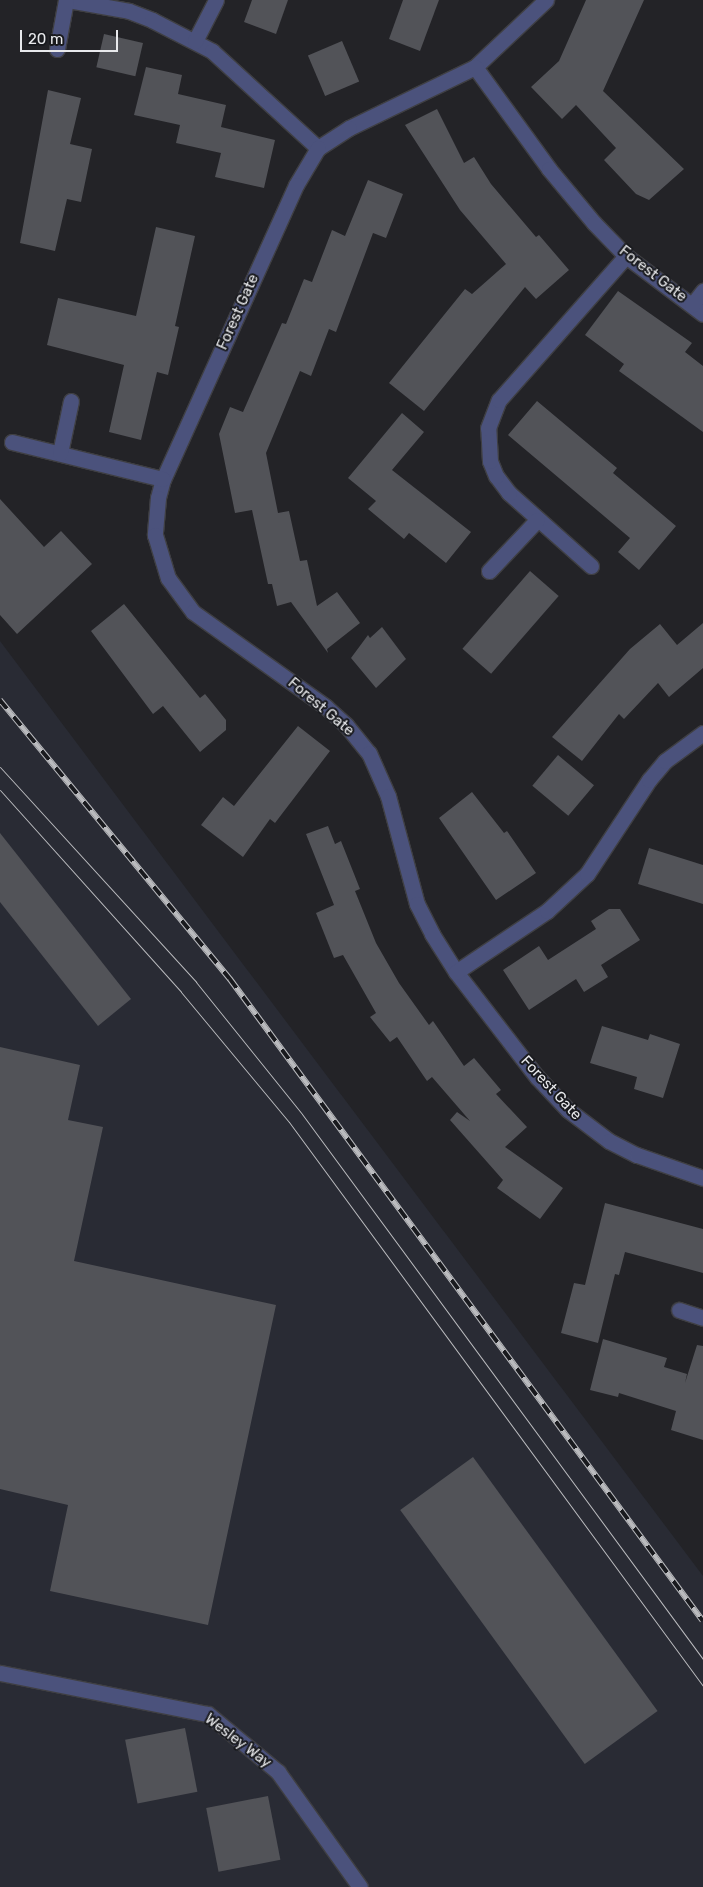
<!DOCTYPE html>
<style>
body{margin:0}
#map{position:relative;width:703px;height:1887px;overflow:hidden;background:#232327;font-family:Rubik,sans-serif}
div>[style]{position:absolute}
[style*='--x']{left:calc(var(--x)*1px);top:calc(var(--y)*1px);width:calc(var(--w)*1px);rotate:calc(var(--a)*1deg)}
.built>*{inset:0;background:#292b34}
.building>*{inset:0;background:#525358;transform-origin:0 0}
.roads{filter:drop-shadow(1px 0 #3f3f43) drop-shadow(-1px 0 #3f3f43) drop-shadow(0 1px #3f3f43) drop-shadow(0 -1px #3f3f43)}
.street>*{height:15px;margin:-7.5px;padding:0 7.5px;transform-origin:7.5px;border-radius:7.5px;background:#4b527c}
.tram>*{height:1px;margin:-0.5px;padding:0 0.5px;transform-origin:0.5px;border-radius:0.5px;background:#babbbe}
.rail>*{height:5.5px;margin-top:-2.75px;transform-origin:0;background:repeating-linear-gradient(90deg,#191a1e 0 11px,#babbbe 0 22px);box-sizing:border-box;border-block:1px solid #babbbe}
span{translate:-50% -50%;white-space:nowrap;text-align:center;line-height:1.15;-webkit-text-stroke:4px #191a1e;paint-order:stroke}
.street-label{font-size:15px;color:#e8e9ec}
.scale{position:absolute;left:20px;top:30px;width:98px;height:22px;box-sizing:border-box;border:2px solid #e8e9ec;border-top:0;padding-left:6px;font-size:15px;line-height:18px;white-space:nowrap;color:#e8e9ec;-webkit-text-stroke:4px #191a1e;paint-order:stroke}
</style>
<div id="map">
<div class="built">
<i style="clip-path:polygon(0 641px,703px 1576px,703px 1887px,0 1887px)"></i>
</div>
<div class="building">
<i style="clip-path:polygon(252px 0,288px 0,276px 34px,244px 22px)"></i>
<i style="clip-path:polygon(403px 0,439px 0,420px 51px,389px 39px)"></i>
<i style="clip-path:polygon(586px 0,644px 0,603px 91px,684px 169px,649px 200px,636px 194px,604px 160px,616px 148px,576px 105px,562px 119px,531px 87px,559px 61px)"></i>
<i style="left:104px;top:34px;width:40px;height:34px;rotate:13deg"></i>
<i style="left:342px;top:41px;width:44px;height:37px;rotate:67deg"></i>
<i style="clip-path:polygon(146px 67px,182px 75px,178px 94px,226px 105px,221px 127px,275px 140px,264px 188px,215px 177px,221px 153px,176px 143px,180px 125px,134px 115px)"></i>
<i style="clip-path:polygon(48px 90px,81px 98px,70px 144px,92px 149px,81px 202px,67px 199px,55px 251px,20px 243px)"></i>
<i style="clip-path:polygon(437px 109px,464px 163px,474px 157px,491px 184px,536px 237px,539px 235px,569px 270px,536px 299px,525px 287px,424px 411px,389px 383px,465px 289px,472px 294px,506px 264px,460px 210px,405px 125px)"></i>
<i style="clip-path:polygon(368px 180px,403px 194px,386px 238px,373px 233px,336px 332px,329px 329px,311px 376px,300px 371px,266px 453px,278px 513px,289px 511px,300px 561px,307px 560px,317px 606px,337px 592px,360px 623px,327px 649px,328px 653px,291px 602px,277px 606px,272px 584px,268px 584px,252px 510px,235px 513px,219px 434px,230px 407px,243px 412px,282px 323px,286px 324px,304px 279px,312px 282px,332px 230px,345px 236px)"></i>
<i style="clip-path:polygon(156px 227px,195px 236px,175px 326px,179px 327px,168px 375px,157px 372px,141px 440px,109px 432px,124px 365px,47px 345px,58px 298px,136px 316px)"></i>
<i style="clip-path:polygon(618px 291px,692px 343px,685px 352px,703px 366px,703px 432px,619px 371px,624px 364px,585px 335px)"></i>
<i style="clip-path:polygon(537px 401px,617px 468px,613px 473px,676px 526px,639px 570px,618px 552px,630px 538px,508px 435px)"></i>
<i style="clip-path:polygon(402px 413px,424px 432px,392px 470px,471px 532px,446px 563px,409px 533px,404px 539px,368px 509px,376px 501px,348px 478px)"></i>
<i style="clip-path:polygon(0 499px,44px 547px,61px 531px,92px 564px,17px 634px,0 615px)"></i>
<i style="left:530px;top:571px;width:38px;height:103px;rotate:41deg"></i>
<i style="clip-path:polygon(124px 604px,200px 698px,205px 694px,226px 720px,226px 730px,200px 752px,163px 706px,153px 714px,91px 631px)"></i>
<i style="clip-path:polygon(703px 623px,703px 668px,669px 697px,658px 683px,624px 719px,619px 714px,582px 761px,552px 737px,630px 649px,660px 624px,677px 645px)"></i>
<i style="clip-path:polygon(382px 627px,406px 659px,376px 688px,351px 658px,368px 635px,370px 638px)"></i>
<i style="clip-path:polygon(298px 726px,330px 751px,275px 823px,270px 819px,243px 857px,201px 825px,223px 797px,234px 806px)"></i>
<i style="left:558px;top:755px;width:47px;height:40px;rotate:40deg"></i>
<i style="clip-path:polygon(472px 792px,504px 833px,507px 831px,536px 873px,496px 900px,439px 818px)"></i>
<i style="clip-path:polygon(328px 826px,335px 844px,341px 841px,360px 889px,355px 891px,376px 943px,399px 983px,429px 1025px,433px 1021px,464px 1066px,474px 1058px,501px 1090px,496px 1094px,527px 1127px,505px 1147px,563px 1188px,540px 1219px,497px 1188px,503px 1180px,450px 1120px,457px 1112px,470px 1121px,432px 1077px,427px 1081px,397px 1037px,390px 1042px,370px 1017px,376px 1013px,343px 955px,334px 958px,316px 913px,334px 905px,306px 834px)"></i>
<i style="clip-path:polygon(0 833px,131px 999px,98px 1026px,0 902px)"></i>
<i style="clip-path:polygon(649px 848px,703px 865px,703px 904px,638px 884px)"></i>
<i style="clip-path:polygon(609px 909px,620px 909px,640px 940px,601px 965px,608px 977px,584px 992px,576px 979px,529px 1010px,503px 970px,539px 946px,548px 960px,596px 929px,591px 921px)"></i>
<i style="clip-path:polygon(602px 1026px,648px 1040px,650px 1034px,680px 1044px,663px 1098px,634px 1089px,637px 1077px,590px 1063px)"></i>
<i style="clip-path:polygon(0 1047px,80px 1065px,68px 1120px,103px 1127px,74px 1261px,276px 1305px,208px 1625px,50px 1591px,68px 1505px,0 1489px)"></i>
<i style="clip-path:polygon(605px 1203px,703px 1229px,703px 1273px,625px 1252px,619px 1275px,615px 1274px,598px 1343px,561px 1333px,574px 1283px,585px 1285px)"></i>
<i style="clip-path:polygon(603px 1339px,667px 1358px,664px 1367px,687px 1374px,685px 1383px,697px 1345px,703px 1346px,703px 1440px,671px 1430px,676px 1411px,619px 1393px,618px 1397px,590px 1390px)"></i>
<i style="left:473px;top:1457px;width:314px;height:90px;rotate:54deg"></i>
<i style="left:185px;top:1728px;width:65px;height:61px;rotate:79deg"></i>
<i style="left:268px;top:1796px;width:65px;height:63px;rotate:79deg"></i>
</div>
<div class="roads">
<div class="street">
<i style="--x:68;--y:0;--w:62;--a:10.2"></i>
<i style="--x:129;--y:11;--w:25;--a:21"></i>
<i style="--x:152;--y:20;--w:68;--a:27.3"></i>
<i style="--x:212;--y:51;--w:144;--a:42.5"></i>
<i style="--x:546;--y:0;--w:98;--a:136.7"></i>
<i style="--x:475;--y:67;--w:140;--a:154.2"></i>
<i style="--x:349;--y:128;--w:37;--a:147"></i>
<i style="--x:318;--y:148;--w:43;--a:120.7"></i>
<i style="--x:296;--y:185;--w:323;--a:114.3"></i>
<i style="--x:163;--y:479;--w:20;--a:105"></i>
<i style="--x:158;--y:498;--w:37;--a:95"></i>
<i style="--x:155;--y:535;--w:45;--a:73.2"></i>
<i style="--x:168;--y:578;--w:42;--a:53.7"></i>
<i style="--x:193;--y:612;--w:163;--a:35.5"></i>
<i style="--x:326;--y:707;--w:27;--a:42"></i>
<i style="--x:346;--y:725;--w:36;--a:51"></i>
<i style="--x:369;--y:753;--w:47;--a:66.2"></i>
<i style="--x:388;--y:796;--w:112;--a:75"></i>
<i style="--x:417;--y:904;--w:34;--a:63"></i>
<i style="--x:432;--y:934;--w:45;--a:57.7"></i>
<i style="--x:456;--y:972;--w:133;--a:52.4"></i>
<i style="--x:537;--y:1077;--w:45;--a:46.8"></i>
<i style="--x:568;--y:1110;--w:51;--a:37.1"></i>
<i style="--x:609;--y:1141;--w:31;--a:27"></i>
<i style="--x:637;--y:1155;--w:70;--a:19.2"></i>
<i style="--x:195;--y:41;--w:46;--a:-62.9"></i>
<i style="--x:57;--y:49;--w:50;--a:-79.6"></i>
<i style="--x:475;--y:67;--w:126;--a:54"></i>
<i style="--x:549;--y:169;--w:70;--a:50.2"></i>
<i style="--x:594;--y:223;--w:46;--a:45.9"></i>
<i style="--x:626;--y:256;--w:96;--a:37"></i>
<i style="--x:692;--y:305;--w:18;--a:-52"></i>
<i style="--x:12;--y:442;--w:155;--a:13.8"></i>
<i style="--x:60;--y:453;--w:53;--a:-78.1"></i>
<i style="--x:591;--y:566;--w:110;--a:-138.3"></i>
<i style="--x:509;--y:493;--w:21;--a:-127"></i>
<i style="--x:496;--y:476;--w:16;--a:-112"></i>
<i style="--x:490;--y:461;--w:33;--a:-93"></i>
<i style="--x:488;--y:428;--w:30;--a:-69"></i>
<i style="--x:499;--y:400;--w:192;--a:-48.6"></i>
<i style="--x:489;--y:571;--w:70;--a:-46.7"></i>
<i style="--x:456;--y:972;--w:110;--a:-33.8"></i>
<i style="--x:547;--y:911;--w:54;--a:-42.8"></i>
<i style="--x:587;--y:874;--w:113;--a:-56.6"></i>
<i style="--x:649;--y:780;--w:25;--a:-50"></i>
<i style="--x:665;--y:761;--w:47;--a:-36.4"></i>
<i style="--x:679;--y:1310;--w:25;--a:18"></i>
<i style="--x:0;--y:1673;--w:212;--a:11.2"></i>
<i style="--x:208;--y:1714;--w:91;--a:39.6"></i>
<i style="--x:278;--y:1772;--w:141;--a:54.5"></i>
</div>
</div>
<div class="tram">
<i style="--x:0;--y:767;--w:291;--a:47.6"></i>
<i style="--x:196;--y:982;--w:169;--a:51.2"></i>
<i style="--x:302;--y:1114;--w:677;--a:53.66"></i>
<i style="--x:0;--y:790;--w:271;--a:48.1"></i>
<i style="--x:181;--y:992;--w:169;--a:50.3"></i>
<i style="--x:289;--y:1122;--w:700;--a:53.72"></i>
</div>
<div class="rail">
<i style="--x:0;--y:700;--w:362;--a:50.5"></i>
<i style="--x:230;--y:979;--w:797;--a:53.62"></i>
</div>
<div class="street-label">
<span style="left:653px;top:274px;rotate:38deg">Forest Gate</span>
<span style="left:238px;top:312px;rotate:-66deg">Forest Gate</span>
<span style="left:321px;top:707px;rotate:40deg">Forest Gate</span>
<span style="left:551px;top:1088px;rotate:47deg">Forest Gate</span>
<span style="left:238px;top:1741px;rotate:37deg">Wesley Way</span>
</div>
<div class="scale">20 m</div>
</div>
